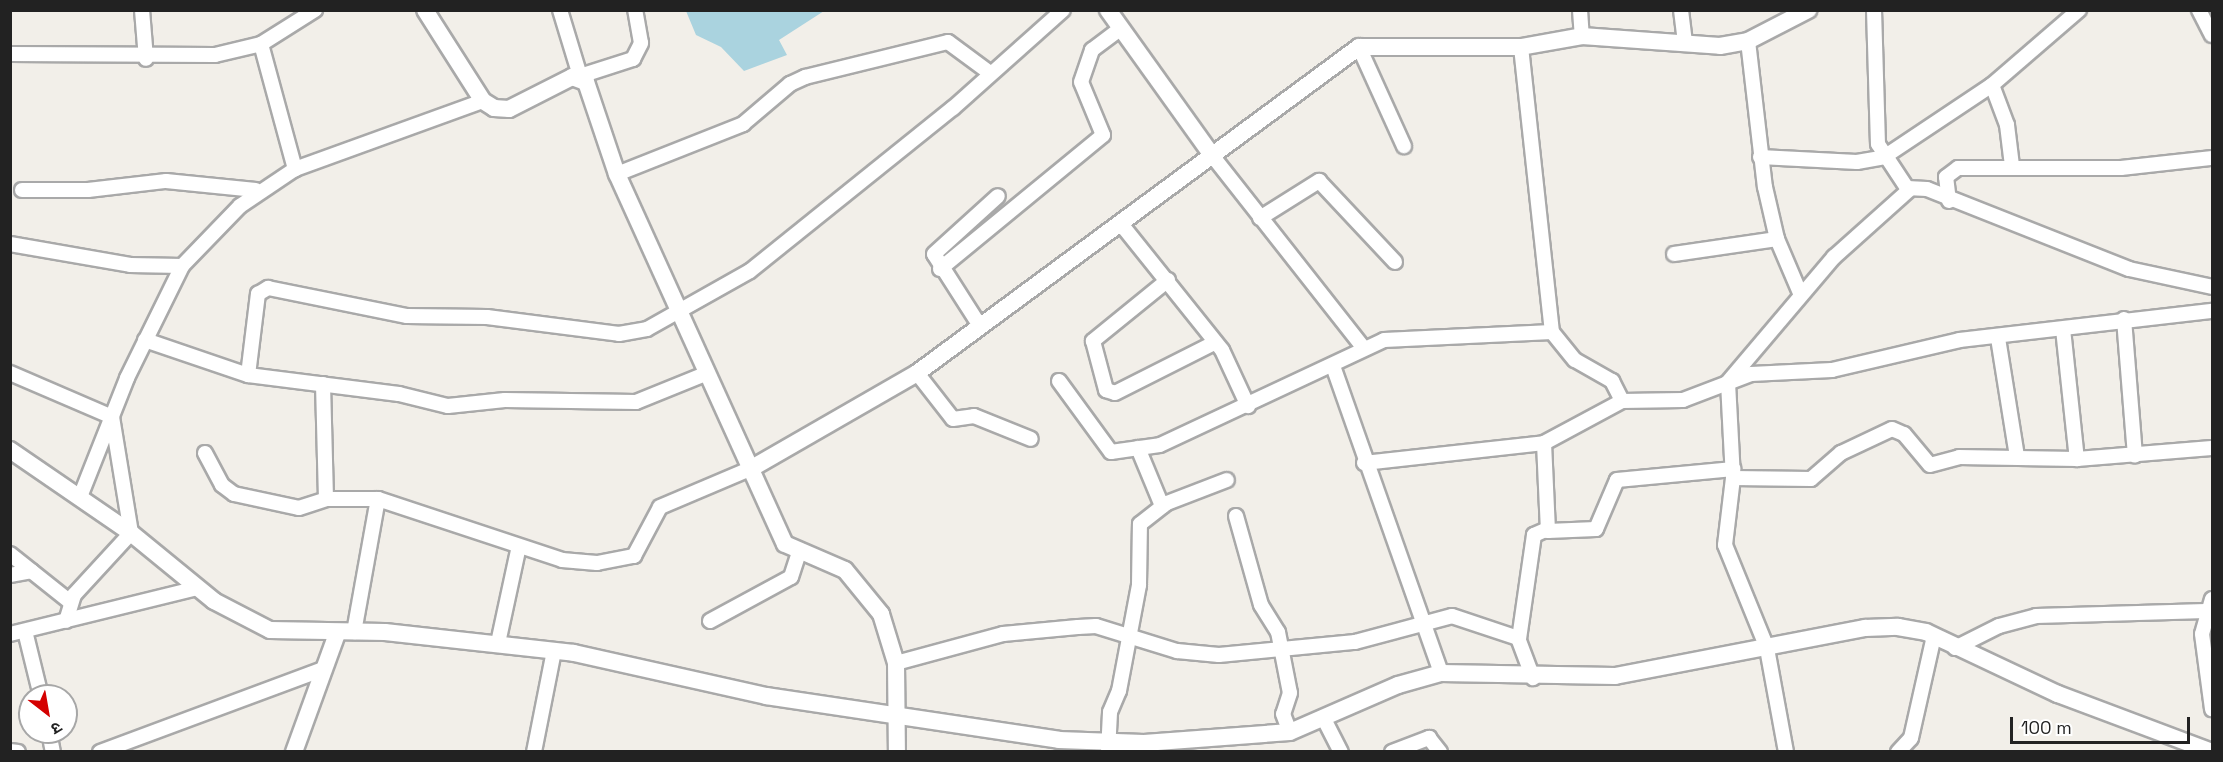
<!DOCTYPE html>
<meta charset="utf-8">
<style>
body{margin:0}
#map{position:relative;width:2223px;height:762px;overflow:hidden;background:#f2efe9;font-family:"Space Grotesk","Noto Sans Devanagari",sans-serif}
div>[style]{position:absolute}
[style*='--x']{left:calc(var(--x)*1px);top:calc(var(--y)*1px);width:calc(var(--w)*1px);rotate:calc(var(--a)*1deg)}
.water>*{inset:0;background:#aad3df}
.roads{filter:drop-shadow(2px 0 #a9a9a9) drop-shadow(-2px 0 #a9a9a9) drop-shadow(0 2px #a9a9a9) drop-shadow(0 -2px #a9a9a9)}
.minor>*{height:14px;margin:-7px;padding:0 7px;transform-origin:7px;border-radius:7px;background:#fff}
.tertiary>*{height:16px;margin:-8px;padding:0 8px;transform-origin:8px;border-radius:8px;background:#fff}
span{translate:-50% -50%;white-space:nowrap;text-align:center;line-height:1.15;-webkit-text-stroke:6px #fff;paint-order:stroke}
.frame{position:absolute;inset:0;border:12px solid #222;pointer-events:none}
.north{position:absolute;left:18px;top:684px;width:60px;height:60px;box-sizing:border-box;background:#fff;border:2px solid #a7a7a7;border-radius:50%;rotate:149deg;font-size:16px;font-weight:700;line-height:24px;text-align:center;color:#222}
.north::after{content:'';display:block;margin:auto;width:21px;height:27px;background:#d40000;clip-path:polygon(50% 0,100% 100%,50% 72%,0 100%)}
.scale{position:absolute;left:2010px;top:717px;width:180px;height:27px;box-sizing:border-box;border:3px solid #222;border-top:0;padding-left:8px;font-size:18px;line-height:21px;white-space:nowrap;color:#222;-webkit-text-stroke:4px #fff;paint-order:stroke}
</style>
<div id="map">
<div class="water">
<i style="clip-path:polygon(686px 11px,824px 11px,779px 40px,787px 55px,744px 71px,721px 47px,696px 35px)"></i>
</div>
<div class="roads">
<div class="minor">
<i style="--x:142;--y:10;--w:49;--a:85.3"></i>
<i style="--x:560;--y:10;--w:69;--a:73.1"></i>
<i style="--x:580;--y:76;--w:56;--a:-17.8"></i>
<i style="--x:633;--y:59;--w:18;--a:-63"></i>
<i style="--x:641;--y:43;--w:34;--a:-100"></i>
<i style="--x:1580;--y:10;--w:26;--a:86"></i>
<i style="--x:1681;--y:10;--w:34;--a:83"></i>
<i style="--x:1874;--y:10;--w:134;--a:88.3"></i>
<i style="--x:1878;--y:144;--w:53;--a:56.6"></i>
<i style="--x:1907;--y:188;--w:20;--a:3"></i>
<i style="--x:1927;--y:189;--w:217;--a:21.6"></i>
<i style="--x:2129;--y:269;--w:85;--a:12.2"></i>
<i style="--x:2199;--y:10;--w:28;--a:63"></i>
<i style="--x:1748;--y:41;--w:147;--a:83.4"></i>
<i style="--x:1765;--y:187;--w:53;--a:77"></i>
<i style="--x:1777;--y:239;--w:59;--a:66.9"></i>
<i style="--x:261;--y:44;--w:130;--a:74.8"></i>
<i style="--x:1359;--y:47;--w:109;--a:65.6"></i>
<i style="--x:1521;--y:47;--w:287;--a:83.8"></i>
<i style="--x:10;--y:54;--w:205;--a:0.3"></i>
<i style="--x:215;--y:55;--w:47;--a:-13.4"></i>
<i style="--x:261;--y:44;--w:64;--a:-32.2"></i>
<i style="--x:1992;--y:85;--w:43;--a:69.4"></i>
<i style="--x:2007;--y:125;--w:41;--a:83"></i>
<i style="--x:1211;--y:154;--w:244;--a:51.8"></i>
<i style="--x:1760;--y:157;--w:97;--a:3"></i>
<i style="--x:1857;--y:162;--w:27;--a:-10"></i>
<i style="--x:1884;--y:157;--w:130;--a:-33.7"></i>
<i style="--x:1992;--y:85;--w:115;--a:-40.8"></i>
<i style="--x:617;--y:174;--w:136;--a:-21.6"></i>
<i style="--x:743;--y:124;--w:62;--a:-40.4"></i>
<i style="--x:790;--y:84;--w:17;--a:-25"></i>
<i style="--x:805;--y:77;--w:147;--a:-13.8"></i>
<i style="--x:948;--y:42;--w:52;--a:36.4"></i>
<i style="--x:22;--y:190;--w:66;--a:0"></i>
<i style="--x:88;--y:190;--w:79;--a:-6.6"></i>
<i style="--x:166;--y:181;--w:90;--a:5.7"></i>
<i style="--x:1949;--y:201;--w:24;--a:-97"></i>
<i style="--x:1946;--y:177;--w:15;--a:-37"></i>
<i style="--x:1958;--y:168;--w:163;--a:0"></i>
<i style="--x:2121;--y:168;--w:92;--a:-6.3"></i>
<i style="--x:1260;--y:218;--w:70;--a:-32.1"></i>
<i style="--x:1319;--y:181;--w:111;--a:46.8"></i>
<i style="--x:1121;--y:224;--w:161;--a:51.3"></i>
<i style="--x:1222;--y:350;--w:62;--a:65.1"></i>
<i style="--x:10;--y:244;--w:122;--a:9.9"></i>
<i style="--x:130;--y:265;--w:52;--a:1.1"></i>
<i style="--x:1674;--y:254;--w:104;--a:-8.3"></i>
<i style="--x:940;--y:269;--w:211;--a:-39.4"></i>
<i style="--x:1103;--y:135;--w:57;--a:-112.5"></i>
<i style="--x:1081;--y:82;--w:34;--a:-71"></i>
<i style="--x:1092;--y:50;--w:34;--a:-37"></i>
<i style="--x:1168;--y:280;--w:97;--a:140.9"></i>
<i style="--x:1093;--y:341;--w:51;--a:75.1"></i>
<i style="--x:1106;--y:390;--w:9;--a:18"></i>
<i style="--x:1115;--y:393;--w:111;--a:-26.8"></i>
<i style="--x:2124;--y:319;--w:137;--a:85.4"></i>
<i style="--x:980;--y:326;--w:85;--a:-122.6"></i>
<i style="--x:934;--y:254;--w:86;--a:-42.2"></i>
<i style="--x:2063;--y:329;--w:131;--a:83.9"></i>
<i style="--x:1998;--y:338;--w:121;--a:80.9"></i>
<i style="--x:145;--y:340;--w:109;--a:18.8"></i>
<i style="--x:248;--y:375;--w:82;--a:-83"></i>
<i style="--x:258;--y:294;--w:12;--a:-31"></i>
<i style="--x:268;--y:288;--w:142;--a:11.4"></i>
<i style="--x:407;--y:316;--w:80;--a:0.7"></i>
<i style="--x:487;--y:317;--w:133;--a:7.3"></i>
<i style="--x:619;--y:334;--w:28;--a:-10"></i>
<i style="--x:647;--y:329;--w:118;--a:-29.4"></i>
<i style="--x:750;--y:271;--w:260;--a:-38.8"></i>
<i style="--x:953;--y:108;--w:147;--a:-41.7"></i>
<i style="--x:1333;--y:366;--w:325;--a:70.6"></i>
<i style="--x:10;--y:373;--w:111;--a:23.3"></i>
<i style="--x:112;--y:417;--w:118;--a:80.7"></i>
<i style="--x:131;--y:533;--w:84;--a:132.6"></i>
<i style="--x:74;--y:595;--w:27;--a:107"></i>
<i style="--x:917;--y:373;--w:58;--a:52"></i>
<i style="--x:953;--y:419;--w:21;--a:-8"></i>
<i style="--x:974;--y:416;--w:61;--a:22"></i>
<i style="--x:248;--y:375;--w:152;--a:7.2"></i>
<i style="--x:399;--y:394;--w:50;--a:13.8"></i>
<i style="--x:448;--y:406;--w:57;--a:-6"></i>
<i style="--x:505;--y:400;--w:131;--a:0.9"></i>
<i style="--x:636;--y:402;--w:74;--a:-22.1"></i>
<i style="--x:1059;--y:381;--w:88;--a:53.8"></i>
<i style="--x:1111;--y:452;--w:49;--a:-8.1"></i>
<i style="--x:1160;--y:445;--w:247;--a:-25.1"></i>
<i style="--x:1384;--y:340;--w:168;--a:-2.7"></i>
<i style="--x:1552;--y:332;--w:36;--a:51"></i>
<i style="--x:1575;--y:360;--w:43;--a:29.6"></i>
<i style="--x:1612;--y:381;--w:22;--a:63"></i>
<i style="--x:323;--y:384;--w:115;--a:88.5"></i>
<i style="--x:326;--y:499;--w:52;--a:0"></i>
<i style="--x:378;--y:499;--w:194;--a:18.3"></i>
<i style="--x:562;--y:560;--w:35;--a:5"></i>
<i style="--x:597;--y:563;--w:38;--a:-11"></i>
<i style="--x:634;--y:556;--w:55;--a:-62"></i>
<i style="--x:660;--y:507;--w:100;--a:-23"></i>
<i style="--x:1544;--y:443;--w:88;--a:87.4"></i>
<i style="--x:1548;--y:531;--w:48;--a:-2.4"></i>
<i style="--x:1596;--y:529;--w:53;--a:-66.8"></i>
<i style="--x:1617;--y:480;--w:117;--a:-5.4"></i>
<i style="--x:1138;--y:448;--w:63;--a:67.5"></i>
<i style="--x:205;--y:453;--w:36;--a:62"></i>
<i style="--x:222;--y:485;--w:15;--a:37"></i>
<i style="--x:234;--y:494;--w:66;--a:12.2"></i>
<i style="--x:299;--y:508;--w:28;--a:-18"></i>
<i style="--x:1364;--y:463;--w:181;--a:-6.3"></i>
<i style="--x:1544;--y:443;--w:89;--a:-28.3"></i>
<i style="--x:1622;--y:401;--w:61;--a:-0.9"></i>
<i style="--x:1683;--y:400;--w:73;--a:-20.9"></i>
<i style="--x:1751;--y:374;--w:81;--a:-2.8"></i>
<i style="--x:1832;--y:370;--w:131;--a:-13.2"></i>
<i style="--x:1960;--y:340;--w:254;--a:-6.6"></i>
<i style="--x:1733;--y:478;--w:78;--a:0.7"></i>
<i style="--x:1811;--y:479;--w:40;--a:-41"></i>
<i style="--x:1841;--y:453;--w:56;--a:-25.2"></i>
<i style="--x:1892;--y:429;--w:13;--a:23"></i>
<i style="--x:1904;--y:434;--w:40;--a:50"></i>
<i style="--x:1930;--y:465;--w:30;--a:-15"></i>
<i style="--x:1959;--y:457;--w:118;--a:1"></i>
<i style="--x:2077;--y:459;--w:135;--a:-4.7"></i>
<i style="--x:80;--y:497;--w:128;--a:-68.4"></i>
<i style="--x:127;--y:378;--w:125;--a:-63.8"></i>
<i style="--x:182;--y:266;--w:83;--a:-46"></i>
<i style="--x:240;--y:206;--w:66;--a:-33.9"></i>
<i style="--x:295;--y:169;--w:200;--a:-19.9"></i>
<i style="--x:1236;--y:516;--w:92;--a:74.3"></i>
<i style="--x:1261;--y:605;--w:32;--a:58"></i>
<i style="--x:1278;--y:632;--w:62;--a:78.9"></i>
<i style="--x:1290;--y:693;--w:22;--a:108"></i>
<i style="--x:1283;--y:714;--w:19;--a:69"></i>
<i style="--x:10;--y:554;--w:75;--a:38.5"></i>
<i style="--x:10;--y:575;--w:22;--a:-10"></i>
<i style="--x:2212;--y:599;--w:36;--a:106"></i>
<i style="--x:2202;--y:634;--w:76;--a:82.4"></i>
<i style="--x:710;--y:621;--w:92;--a:-28.5"></i>
<i style="--x:791;--y:577;--w:25;--a:-72"></i>
<i style="--x:25;--y:631;--w:67;--a:76.2"></i>
<i style="--x:354;--y:632;--w:135;--a:-79.8"></i>
<i style="--x:10;--y:634;--w:193;--a:-13.8"></i>
<i style="--x:1519;--y:639;--w:105;--a:-81.8"></i>
<i style="--x:1534;--y:535;--w:12;--a:-24"></i>
<i style="--x:498;--y:643;--w:99;--a:-77.8"></i>
<i style="--x:1955;--y:648;--w:49;--a:-26.6"></i>
<i style="--x:1999;--y:626;--w:38;--a:-15"></i>
<i style="--x:2036;--y:616;--w:170;--a:-1.7"></i>
<i style="--x:896;--y:663;--w:111;--a:-15.2"></i>
<i style="--x:1003;--y:634;--w:75;--a:-5.3"></i>
<i style="--x:1078;--y:627;--w:18;--a:-3"></i>
<i style="--x:1096;--y:626;--w:85;--a:17.2"></i>
<i style="--x:1177;--y:651;--w:42;--a:5.4"></i>
<i style="--x:1219;--y:655;--w:137;--a:-5.5"></i>
<i style="--x:1355;--y:642;--w:100;--a:-15"></i>
<i style="--x:1452;--y:616;--w:70;--a:18.4"></i>
<i style="--x:1518;--y:638;--w:43;--a:69.4"></i>
<i style="--x:1325;--y:721;--w:35;--a:63"></i>
<i style="--x:49;--y:732;--w:20;--a:79"></i>
<i style="--x:10;--y:751;--w:8;--a:7"></i>
<i style="--x:100;--y:752;--w:235;--a:-20.4"></i>
<i style="--x:534;--y:752;--w:103;--a:-78.8"></i>
<i style="--x:1108;--y:752;--w:40;--a:-87.1"></i>
<i style="--x:1110;--y:712;--w:23;--a:-67"></i>
<i style="--x:1119;--y:691;--w:108;--a:-79.3"></i>
<i style="--x:1139;--y:585;--w:61;--a:-89.1"></i>
<i style="--x:1140;--y:524;--w:34;--a:-38"></i>
<i style="--x:1167;--y:503;--w:64;--a:-21"></i>
<i style="--x:1392;--y:752;--w:40;--a:-21"></i>
<i style="--x:1429;--y:738;--w:18;--a:52"></i>
<i style="--x:1786;--y:752;--w:106;--a:-100.4"></i>
<i style="--x:1767;--y:648;--w:111;--a:-112.2"></i>
<i style="--x:1725;--y:545;--w:67;--a:-83.2"></i>
<i style="--x:1733;--y:478;--w:96;--a:-93"></i>
<i style="--x:1728;--y:382;--w:164;--a:-49.7"></i>
<i style="--x:1834;--y:257;--w:102;--a:-41.8"></i>
<i style="--x:1898;--y:752;--w:19;--a:-47"></i>
<i style="--x:1911;--y:738;--w:105;--a:-77.3"></i>
</div>
<div class="tertiary">
<i style="--x:425;--y:10;--w:108;--a:57.5"></i>
<i style="--x:483;--y:101;--w:13;--a:32"></i>
<i style="--x:494;--y:108;--w:15;--a:4"></i>
<i style="--x:509;--y:109;--w:71;--a:-26.9"></i>
<i style="--x:572;--y:77;--w:15;--a:20"></i>
<i style="--x:586;--y:82;--w:97;--a:71.4"></i>
<i style="--x:617;--y:174;--w:406;--a:65.6"></i>
<i style="--x:785;--y:544;--w:65;--a:23.4"></i>
<i style="--x:845;--y:570;--w:57;--a:50.7"></i>
<i style="--x:881;--y:614;--w:51;--a:73"></i>
<i style="--x:896;--y:663;--w:89;--a:89.4"></i>
<i style="--x:1108;--y:10;--w:177;--a:54.4"></i>
<i style="--x:10;--y:450;--w:147;--a:34.4"></i>
<i style="--x:131;--y:533;--w:107;--a:39.3"></i>
<i style="--x:214;--y:601;--w:63;--a:27.4"></i>
<i style="--x:270;--y:630;--w:115;--a:1"></i>
<i style="--x:385;--y:632;--w:190;--a:6.3"></i>
<i style="--x:574;--y:653;--w:197;--a:12.6"></i>
<i style="--x:766;--y:696;--w:296;--a:8.5"></i>
<i style="--x:1059;--y:740;--w:85;--a:2"></i>
<i style="--x:1144;--y:743;--w:146;--a:-4.3"></i>
<i style="--x:1290;--y:732;--w:118;--a:-23.5"></i>
<i style="--x:1398;--y:685;--w:45;--a:-15.6"></i>
<i style="--x:1441;--y:673;--w:174;--a:1"></i>
<i style="--x:1615;--y:676;--w:255;--a:-10.9"></i>
<i style="--x:1865;--y:628;--w:33;--a:-2"></i>
<i style="--x:1898;--y:627;--w:28;--a:10"></i>
<i style="--x:1926;--y:632;--w:146;--a:25.2"></i>
<i style="--x:2058;--y:694;--w:165;--a:20.6"></i>
<i style="--x:752;--y:468;--w:190;--a:-29.9"></i>
<i style="--x:917;--y:373;--w:549;--a:-36.41"></i>
<i style="--x:1359;--y:47;--w:162;--a:0"></i>
<i style="--x:1521;--y:47;--w:62;--a:-10.2"></i>
<i style="--x:1582;--y:36;--w:138;--a:4.1"></i>
<i style="--x:1720;--y:46;--w:28;--a:-10"></i>
<i style="--x:1748;--y:41;--w:68;--a:-27.3"></i>
<i style="--x:294;--y:752;--w:126;--a:-70"></i>
</div>
</div>
<div class="frame"></div>
<div class="north">उ</div>
<div class="scale">100 m</div>
</div>
